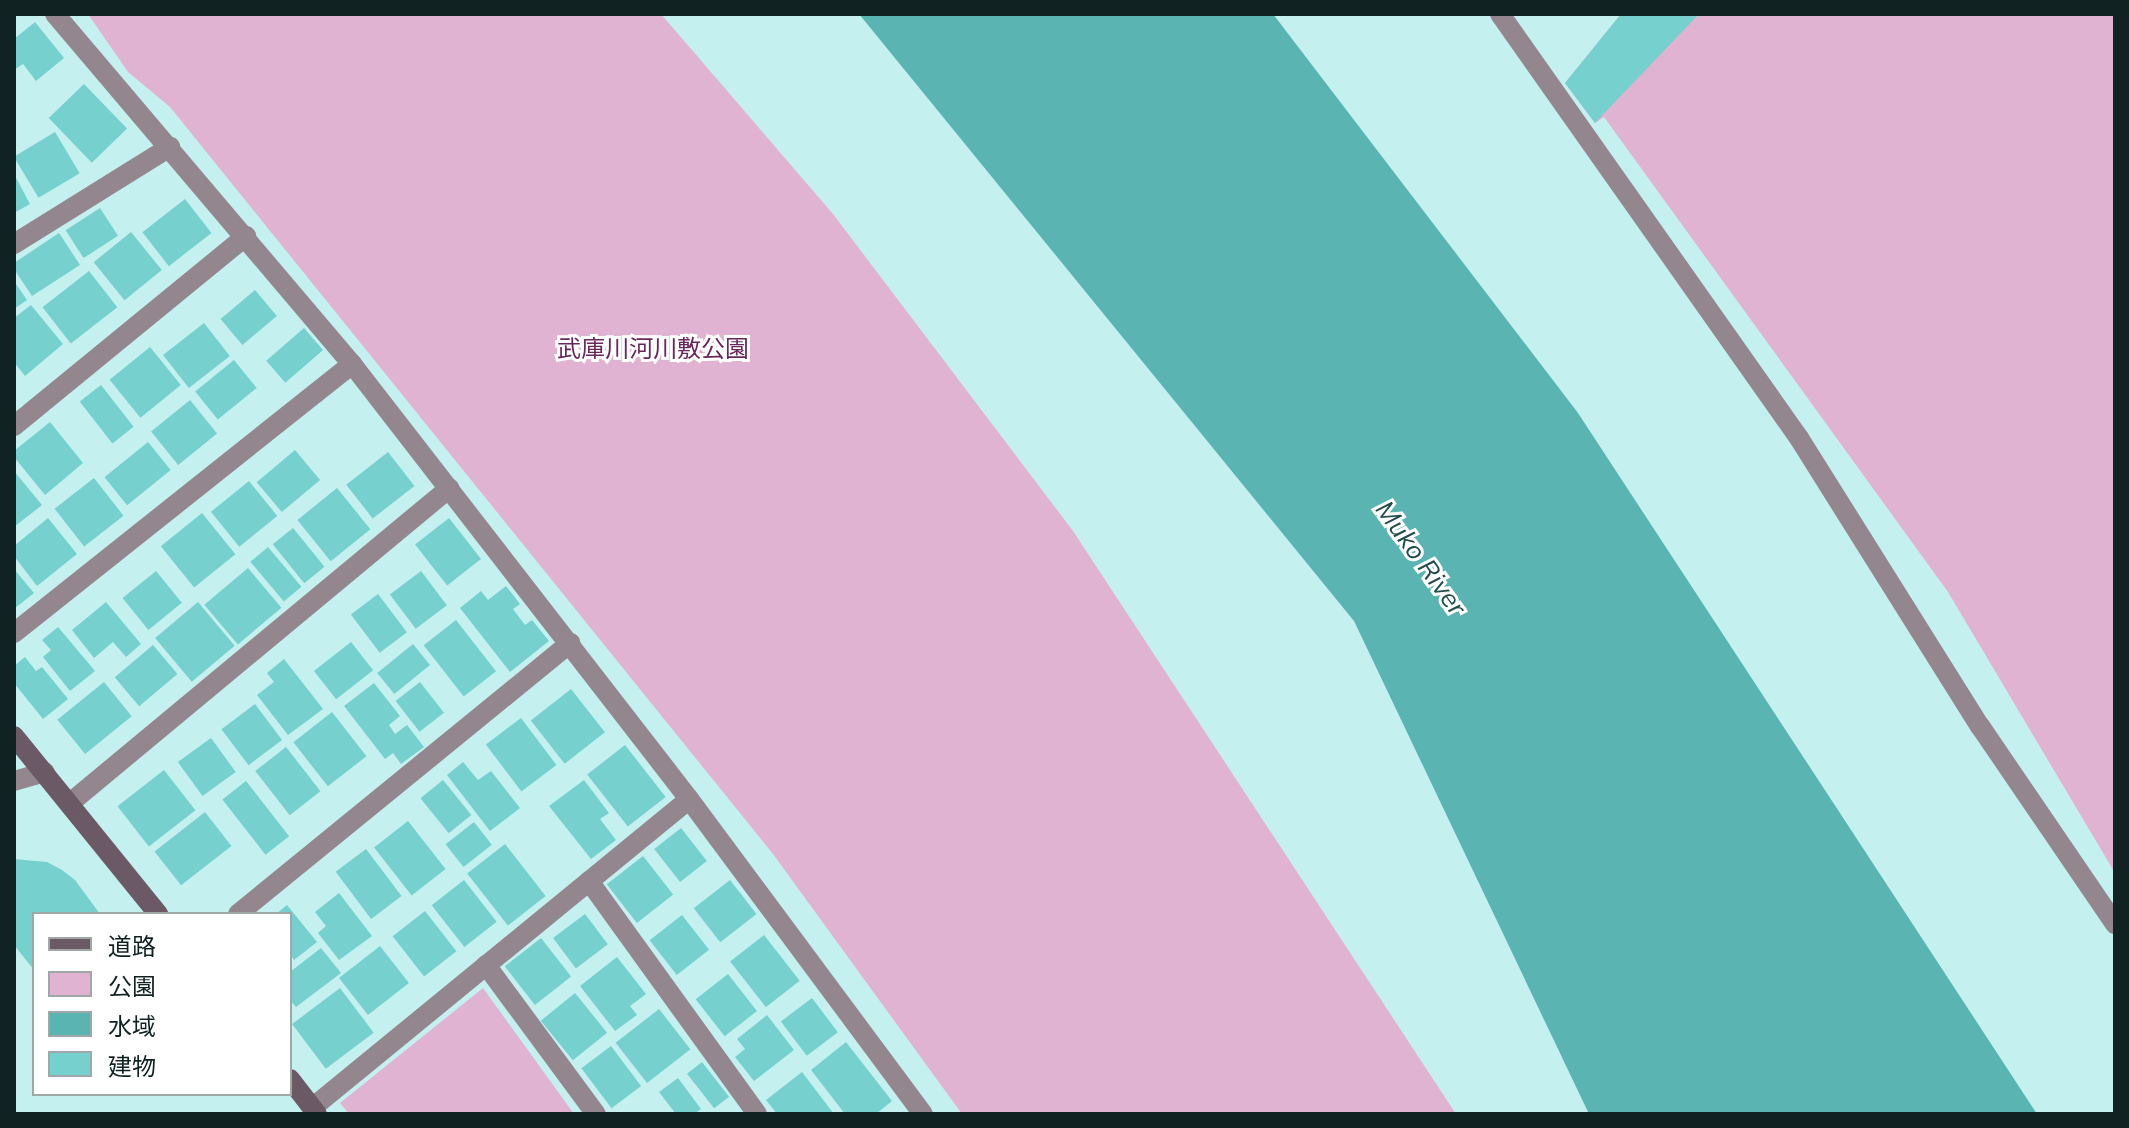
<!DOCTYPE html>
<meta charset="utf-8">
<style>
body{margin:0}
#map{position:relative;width:2129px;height:1128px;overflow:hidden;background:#c4f1ef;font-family:Mulish,"Noto Sans JP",sans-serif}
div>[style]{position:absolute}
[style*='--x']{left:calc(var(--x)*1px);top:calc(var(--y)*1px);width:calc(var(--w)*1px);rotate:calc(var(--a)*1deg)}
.green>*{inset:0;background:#e0b3d2}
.water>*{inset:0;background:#59b4b2}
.building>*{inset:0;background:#76d0ce;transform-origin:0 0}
.street>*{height:20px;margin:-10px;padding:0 10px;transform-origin:10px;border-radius:10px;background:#94868f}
.secondary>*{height:20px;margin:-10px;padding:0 10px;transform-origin:10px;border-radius:10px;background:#6c5966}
span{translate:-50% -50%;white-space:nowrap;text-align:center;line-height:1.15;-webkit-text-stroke:6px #fff;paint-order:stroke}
.park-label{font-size:24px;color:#6b275b}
.water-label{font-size:26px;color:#234d4b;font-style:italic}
.frame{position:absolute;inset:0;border:16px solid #122;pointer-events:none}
.legend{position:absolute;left:32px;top:912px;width:260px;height:184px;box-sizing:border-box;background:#fff;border:2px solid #a0a7a7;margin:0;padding:10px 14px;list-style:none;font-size:24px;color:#122}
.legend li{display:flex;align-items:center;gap:16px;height:40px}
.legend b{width:40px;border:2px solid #a0a7a7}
</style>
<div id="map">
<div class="green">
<i style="clip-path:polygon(88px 14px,661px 14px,833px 214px,1073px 531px,1456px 1114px,962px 1114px,773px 854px,170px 107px,128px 72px)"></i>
<i style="clip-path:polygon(1621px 14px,2115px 14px,2115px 873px,1948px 592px,1604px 117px,1595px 123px,1565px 83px)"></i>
<i style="clip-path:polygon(483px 988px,574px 1114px,349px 1114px,340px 1103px)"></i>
</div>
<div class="water">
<i style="clip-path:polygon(859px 14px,1273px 14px,1578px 413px,2037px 1114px,1589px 1114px,1354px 621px)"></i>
</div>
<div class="building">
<i style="clip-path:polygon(1621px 14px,1699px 14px,1595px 123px,1565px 83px)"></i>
<i style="clip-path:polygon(35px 22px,64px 58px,36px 81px,23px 64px,14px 70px,14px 39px)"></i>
<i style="left:84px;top:84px;width:62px;height:49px;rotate:46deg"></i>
<i style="left:55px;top:132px;width:48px;height:48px;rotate:59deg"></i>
<i style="clip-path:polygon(14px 174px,30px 204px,14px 213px)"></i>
<i style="left:185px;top:199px;width:43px;height:54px;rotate:52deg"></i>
<i style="left:100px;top:208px;width:33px;height:41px;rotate:57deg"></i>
<i style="left:131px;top:232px;width:49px;height:48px;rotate:51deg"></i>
<i style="clip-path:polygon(59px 233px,80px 265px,32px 296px,14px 269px,14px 263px)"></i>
<i style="left:89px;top:271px;width:46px;height:59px;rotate:52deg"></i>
<i style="clip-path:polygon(14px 281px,27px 300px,14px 309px)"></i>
<i style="left:255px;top:290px;width:34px;height:45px;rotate:50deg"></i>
<i style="clip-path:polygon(31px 305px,63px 344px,25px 376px,14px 362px,14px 318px)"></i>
<i style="left:204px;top:323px;width:42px;height:52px;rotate:52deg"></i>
<i style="left:304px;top:328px;width:29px;height:50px;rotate:49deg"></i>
<i style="left:150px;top:347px;width:49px;height:52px;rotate:51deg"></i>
<i style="left:234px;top:360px;width:36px;height:50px;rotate:51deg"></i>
<i style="left:101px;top:385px;width:53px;height:27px;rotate:52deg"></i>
<i style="left:190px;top:400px;width:43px;height:50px;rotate:51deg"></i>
<i style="clip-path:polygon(50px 422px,83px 463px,45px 495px,14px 457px,14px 451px)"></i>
<i style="left:148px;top:442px;width:36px;height:56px;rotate:51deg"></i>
<i style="left:295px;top:450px;width:39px;height:50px;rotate:50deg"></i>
<i style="left:388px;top:452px;width:43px;height:53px;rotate:52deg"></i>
<i style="clip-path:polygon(14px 471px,42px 505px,14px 527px)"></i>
<i style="left:94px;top:478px;width:48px;height:50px;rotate:52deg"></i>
<i style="left:249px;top:481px;width:45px;height:49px;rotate:51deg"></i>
<i style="left:337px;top:488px;width:53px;height:51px;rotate:51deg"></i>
<i style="left:202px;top:513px;width:53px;height:53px;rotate:51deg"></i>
<i style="clip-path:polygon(48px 518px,77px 554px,37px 586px,14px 556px,14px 546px)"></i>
<i style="left:449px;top:518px;width:52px;height:43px;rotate:52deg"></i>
<i style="left:293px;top:528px;width:50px;height:26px;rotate:51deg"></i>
<i style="left:268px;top:547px;width:52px;height:23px;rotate:50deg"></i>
<i style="left:248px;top:568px;width:52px;height:57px;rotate:50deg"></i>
<i style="clip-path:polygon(14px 569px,34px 593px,14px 609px)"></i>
<i style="left:156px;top:571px;width:41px;height:43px;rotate:51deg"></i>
<i style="left:421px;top:571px;width:43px;height:39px;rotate:53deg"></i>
<i style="clip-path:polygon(506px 586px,520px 604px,513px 609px,525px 625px,532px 620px,549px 641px,510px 672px,460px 608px,481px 591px,488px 600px)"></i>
<i style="left:378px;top:594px;width:48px;height:34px;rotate:53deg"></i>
<i style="clip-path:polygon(106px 602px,141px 644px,126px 657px,113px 642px,94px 658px,72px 630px)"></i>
<i style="left:198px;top:602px;width:57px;height:56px;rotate:50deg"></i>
<i style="left:456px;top:620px;width:65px;height:41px;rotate:52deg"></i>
<i style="clip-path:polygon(58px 627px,95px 671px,70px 691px,43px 657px,51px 650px,42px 640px)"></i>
<i style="left:351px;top:642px;width:36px;height:47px;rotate:52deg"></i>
<i style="left:413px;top:644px;width:27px;height:46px;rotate:51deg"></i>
<i style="left:153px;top:645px;width:38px;height:50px;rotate:50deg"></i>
<i style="clip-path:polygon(25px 657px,36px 671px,42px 667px,68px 699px,43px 719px,14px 683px,14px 666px)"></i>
<i style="clip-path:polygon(284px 659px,323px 709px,288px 735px,257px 695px,274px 682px,267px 673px)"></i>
<i style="left:104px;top:682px;width:44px;height:60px;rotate:51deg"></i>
<i style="left:420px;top:682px;width:39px;height:31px;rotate:52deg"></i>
<i style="clip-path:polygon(374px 683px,400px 716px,389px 725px,395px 734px,407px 725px,424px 747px,401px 764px,393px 753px,385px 759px,344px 706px)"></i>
<i style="left:571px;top:689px;width:55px;height:51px;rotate:52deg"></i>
<i style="left:255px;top:704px;width:45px;height:42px;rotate:53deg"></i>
<i style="left:332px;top:712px;width:56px;height:49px;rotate:52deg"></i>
<i style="left:521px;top:718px;width:59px;height:44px;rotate:53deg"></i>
<i style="left:211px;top:738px;width:42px;height:41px;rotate:54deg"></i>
<i style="left:625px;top:745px;width:66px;height:48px;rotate:52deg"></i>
<i style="left:286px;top:747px;width:56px;height:39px;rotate:52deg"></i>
<i style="clip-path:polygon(463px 762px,478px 780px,491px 771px,520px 808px,490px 831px,447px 775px)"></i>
<i style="left:164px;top:770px;width:51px;height:59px;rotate:52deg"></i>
<i style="left:443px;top:780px;width:45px;height:29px;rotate:51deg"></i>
<i style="clip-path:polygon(584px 780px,609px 813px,600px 819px,616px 840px,591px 859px,549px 806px)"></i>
<i style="left:246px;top:781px;width:70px;height:30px;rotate:52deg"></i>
<i style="left:205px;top:812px;width:43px;height:64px;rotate:52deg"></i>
<i style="left:408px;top:821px;width:61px;height:43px;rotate:52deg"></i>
<i style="left:474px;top:822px;width:29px;height:36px;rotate:52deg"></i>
<i style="left:681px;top:828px;width:42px;height:34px;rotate:52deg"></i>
<i style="left:505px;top:844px;width:66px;height:48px;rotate:52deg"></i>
<i style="left:366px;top:849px;width:59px;height:38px;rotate:53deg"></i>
<i style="left:643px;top:856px;width:49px;height:46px;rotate:52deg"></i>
<i style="clip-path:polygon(14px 859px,47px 862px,62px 870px,75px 880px,100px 914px,34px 914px,34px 970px,14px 945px)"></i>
<i style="left:464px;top:880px;width:53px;height:41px;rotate:52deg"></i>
<i style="left:730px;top:880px;width:43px;height:46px;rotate:52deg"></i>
<i style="clip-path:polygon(339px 893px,372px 936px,339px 960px,318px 933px,326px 926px,315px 912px)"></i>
<i style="clip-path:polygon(287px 905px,317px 942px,294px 960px,290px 954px,290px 914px,276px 914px)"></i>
<i style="left:425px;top:911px;width:51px;height:41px;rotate:52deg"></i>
<i style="left:585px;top:914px;width:38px;height:40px;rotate:53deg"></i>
<i style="left:682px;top:915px;width:44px;height:41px;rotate:52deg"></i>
<i style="left:764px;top:935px;width:58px;height:43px;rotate:52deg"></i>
<i style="left:541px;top:938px;width:49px;height:46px;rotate:52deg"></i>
<i style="left:380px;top:946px;width:47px;height:52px;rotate:52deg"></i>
<i style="clip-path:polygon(321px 948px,341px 973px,296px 1007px,290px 1000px,290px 972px)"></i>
<i style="clip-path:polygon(617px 957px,646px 994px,630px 1006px,637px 1015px,615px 1031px,580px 986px)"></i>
<i style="left:728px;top:974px;width:47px;height:41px;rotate:52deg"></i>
<i style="left:340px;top:988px;width:56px;height:60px;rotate:53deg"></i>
<i style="left:575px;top:993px;width:51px;height:44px;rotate:51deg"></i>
<i style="left:812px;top:998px;width:43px;height:39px;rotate:53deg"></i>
<i style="left:659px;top:1009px;width:51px;height:55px;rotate:52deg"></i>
<i style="clip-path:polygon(767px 1015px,794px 1050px,754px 1081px,735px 1057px,745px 1049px,737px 1039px)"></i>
<i style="clip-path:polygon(846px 1042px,892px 1101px,876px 1114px,845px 1114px,811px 1070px)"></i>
<i style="left:611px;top:1046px;width:50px;height:37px;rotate:53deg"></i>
<i style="left:702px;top:1062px;width:44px;height:19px;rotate:52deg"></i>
<i style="clip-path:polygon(802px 1072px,834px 1114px,777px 1114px,766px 1100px)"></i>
<i style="clip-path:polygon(678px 1078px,701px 1109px,694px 1114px,676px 1114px,659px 1092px)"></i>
</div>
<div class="street">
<i style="--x:55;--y:14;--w:459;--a:49.7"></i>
<i style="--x:352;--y:364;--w:550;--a:52.23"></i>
<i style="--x:689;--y:799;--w:392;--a:53.4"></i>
<i style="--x:1500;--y:14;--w:519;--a:54.81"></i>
<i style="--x:1799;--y:438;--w:340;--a:57.9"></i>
<i style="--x:1980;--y:726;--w:240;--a:55.7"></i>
<i style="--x:14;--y:244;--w:184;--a:-31.9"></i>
<i style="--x:14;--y:426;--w:300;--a:-39.3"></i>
<i style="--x:14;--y:633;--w:432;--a:-38.5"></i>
<i style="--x:14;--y:781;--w:32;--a:-16"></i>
<i style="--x:70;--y:803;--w:493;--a:-39.7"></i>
<i style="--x:589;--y:881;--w:287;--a:54.2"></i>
<i style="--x:238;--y:914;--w:429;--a:-39.2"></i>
<i style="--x:486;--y:965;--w:185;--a:53.6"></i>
<i style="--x:312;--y:1108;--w:487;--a:-39.3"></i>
</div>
<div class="secondary">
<i style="--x:14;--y:736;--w:229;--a:51"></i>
<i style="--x:290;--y:1079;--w:44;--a:52.4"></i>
</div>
<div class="park-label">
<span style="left:653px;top:349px">武庫川河川敷公園</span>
</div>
<div class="water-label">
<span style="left:1421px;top:558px;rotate:54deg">Muko River</span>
</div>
<div class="frame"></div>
<ul class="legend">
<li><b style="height:10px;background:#6c5966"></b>道路</li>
<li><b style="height:22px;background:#e0b3d2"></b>公園</li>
<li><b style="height:22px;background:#59b4b2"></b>水域</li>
<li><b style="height:22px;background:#76d0ce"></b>建物</li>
</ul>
</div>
